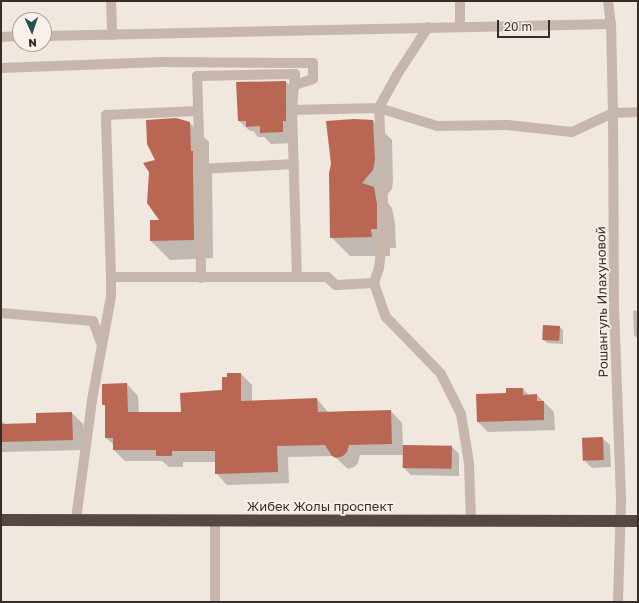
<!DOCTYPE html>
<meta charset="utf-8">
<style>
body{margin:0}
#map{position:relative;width:639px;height:603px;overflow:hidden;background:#f0e7de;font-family:"Golos Text",sans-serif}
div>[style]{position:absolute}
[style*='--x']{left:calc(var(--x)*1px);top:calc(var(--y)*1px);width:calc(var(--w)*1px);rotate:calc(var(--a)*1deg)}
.shadow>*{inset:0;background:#0003}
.building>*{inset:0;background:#b96752;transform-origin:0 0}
.minor>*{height:10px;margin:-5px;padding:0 5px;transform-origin:5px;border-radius:5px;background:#c7b6ab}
.highway>*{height:12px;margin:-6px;padding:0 6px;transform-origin:6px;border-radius:6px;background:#554741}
span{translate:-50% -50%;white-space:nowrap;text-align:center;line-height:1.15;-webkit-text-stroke:3.5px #f8f1ea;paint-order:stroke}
.street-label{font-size:13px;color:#352d29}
.frame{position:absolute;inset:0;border:2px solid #352d29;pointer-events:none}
.north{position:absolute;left:12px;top:12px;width:40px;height:40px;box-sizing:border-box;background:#f8f1ea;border:1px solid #aaa39d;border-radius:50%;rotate:177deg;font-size:11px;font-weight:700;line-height:16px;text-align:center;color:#352d29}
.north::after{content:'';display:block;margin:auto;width:14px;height:18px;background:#235152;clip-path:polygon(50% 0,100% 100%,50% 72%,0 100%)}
.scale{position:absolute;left:497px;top:20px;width:53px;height:18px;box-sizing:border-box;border:2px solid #352d29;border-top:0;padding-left:5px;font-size:12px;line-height:14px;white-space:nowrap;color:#352d29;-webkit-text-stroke:3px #f8f1ea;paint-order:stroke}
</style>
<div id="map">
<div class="shadow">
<i style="clip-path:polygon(286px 82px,297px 92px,294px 143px,271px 144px,264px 137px,258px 137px,253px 131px,250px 131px,239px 121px)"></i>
<i style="clip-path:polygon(373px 121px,392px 140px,393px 180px,392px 189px,384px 199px,392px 208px,395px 224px,396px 248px,390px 248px,390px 256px,350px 256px,331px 237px)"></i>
<i style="clip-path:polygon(190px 123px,209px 142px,209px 169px,212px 171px,213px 258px,170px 260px,151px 241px,161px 221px,156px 161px)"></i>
<i style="clip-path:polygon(638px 310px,638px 339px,634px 335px,633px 311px)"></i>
<i style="clip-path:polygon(544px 326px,560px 327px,563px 330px,563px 344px,547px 343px,544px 340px)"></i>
<i style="clip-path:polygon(241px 374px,252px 385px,252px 402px,317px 399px,328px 412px,391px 411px,402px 423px,403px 446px,452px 447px,459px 454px,459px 476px,411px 475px,404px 468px,404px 455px,360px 455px,358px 463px,354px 467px,348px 469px,334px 456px,288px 457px,289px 483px,227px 485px,216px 473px,216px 462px,183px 462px,183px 467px,169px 467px,162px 461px,125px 461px,114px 450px,114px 445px,106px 438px,106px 407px,103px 404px,127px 384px,138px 396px,139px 413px,182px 413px,223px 391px,228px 378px)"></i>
<i style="clip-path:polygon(523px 389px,530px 396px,537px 395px,554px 412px,555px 430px,488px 432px,478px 422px,507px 394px)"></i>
<i style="clip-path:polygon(72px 413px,83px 424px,84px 450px,1px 452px,1px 420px,6px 425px,37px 424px,37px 414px)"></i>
<i style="clip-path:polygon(602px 438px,610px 445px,611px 467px,592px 468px,585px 461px)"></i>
</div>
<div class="building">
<i style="clip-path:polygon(286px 81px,286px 121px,283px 121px,283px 132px,260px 133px,260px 126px,246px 127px,246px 121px,238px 121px,236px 82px)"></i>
<i style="clip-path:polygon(176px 118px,190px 122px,191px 151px,193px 151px,193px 167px,194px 240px,150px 241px,150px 220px,159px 220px,147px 203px,149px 172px,143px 163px,155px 160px,147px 144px,146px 120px)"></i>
<i style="clip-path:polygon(354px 119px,373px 120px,375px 160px,373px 170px,362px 183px,374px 187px,377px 204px,377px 229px,371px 229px,372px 237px,330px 238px,329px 173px,331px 164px,326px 121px)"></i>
<i style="left:543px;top:325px;width:17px;height:15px;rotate:3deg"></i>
<i style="clip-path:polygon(227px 373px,241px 373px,241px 401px,317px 398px,318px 412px,391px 410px,392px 444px,349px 445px,347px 452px,343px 456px,336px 458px,332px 456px,325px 445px,277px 446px,278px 472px,215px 474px,215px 451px,172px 451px,172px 456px,156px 456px,156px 450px,113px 450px,113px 438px,105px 438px,105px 405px,102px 405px,102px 384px,127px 383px,128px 412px,181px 412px,180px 393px,222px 390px,222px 377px,227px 377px)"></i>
<i style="clip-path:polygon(506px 388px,523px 388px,523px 395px,537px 394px,537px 401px,544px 401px,544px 420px,477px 422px,476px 394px,506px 393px)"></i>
<i style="clip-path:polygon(72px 412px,73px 440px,1px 442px,1px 424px,36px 423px,36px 413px)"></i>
<i style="left:603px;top:437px;width:23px;height:21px;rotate:88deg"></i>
<i style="left:403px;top:445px;width:49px;height:23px;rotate:1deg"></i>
</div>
<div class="minor">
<i style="--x:111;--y:1;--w:34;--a:88"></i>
<i style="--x:460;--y:1;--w:25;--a:90"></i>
<i style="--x:608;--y:1;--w:23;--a:83"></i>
<i style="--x:611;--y:24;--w:89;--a:88.7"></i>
<i style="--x:613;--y:113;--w:194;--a:89.7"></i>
<i style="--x:614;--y:307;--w:194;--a:87.9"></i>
<i style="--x:621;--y:501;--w:101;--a:91.7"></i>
<i style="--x:428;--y:27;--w:57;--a:122.9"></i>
<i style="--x:397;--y:75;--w:38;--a:119"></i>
<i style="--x:379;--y:108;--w:61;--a:17.2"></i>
<i style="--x:437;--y:126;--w:70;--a:-0.8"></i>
<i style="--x:507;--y:125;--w:65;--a:6.1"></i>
<i style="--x:572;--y:132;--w:45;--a:-24.9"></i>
<i style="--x:613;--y:113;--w:25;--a:-2"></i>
<i style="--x:44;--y:36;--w:567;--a:-1.21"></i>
<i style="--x:1;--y:37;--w:19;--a:-3"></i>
<i style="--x:1;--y:68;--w:161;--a:-2.1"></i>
<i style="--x:162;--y:62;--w:151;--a:0.4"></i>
<i style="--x:313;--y:63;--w:16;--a:90"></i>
<i style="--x:313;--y:79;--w:20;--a:162"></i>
<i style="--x:200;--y:169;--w:93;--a:-91.8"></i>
<i style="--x:197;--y:76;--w:98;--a:-1.2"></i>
<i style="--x:295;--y:74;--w:36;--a:95"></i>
<i style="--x:111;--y:277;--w:162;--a:-91.8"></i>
<i style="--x:106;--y:115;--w:92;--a:-2.5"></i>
<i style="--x:201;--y:278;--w:109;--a:-90.5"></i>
<i style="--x:200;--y:169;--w:94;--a:-3"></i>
<i style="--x:374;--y:283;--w:36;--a:71"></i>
<i style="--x:386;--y:317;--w:79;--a:46"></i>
<i style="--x:441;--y:374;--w:45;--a:63.4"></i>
<i style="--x:461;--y:414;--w:50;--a:80.7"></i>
<i style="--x:469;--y:463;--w:58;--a:88"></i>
<i style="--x:1;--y:313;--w:92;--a:5"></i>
<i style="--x:93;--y:321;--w:27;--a:70"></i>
<i style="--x:76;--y:519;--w:120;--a:-82.3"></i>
<i style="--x:92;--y:400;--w:106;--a:-79.6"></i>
<i style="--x:111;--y:296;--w:19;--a:-90"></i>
<i style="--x:111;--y:277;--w:216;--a:0"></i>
<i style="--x:327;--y:277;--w:12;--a:42"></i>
<i style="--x:336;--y:285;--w:38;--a:-3"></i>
<i style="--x:374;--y:283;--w:16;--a:-72"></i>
<i style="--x:379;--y:268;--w:42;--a:-83.2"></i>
<i style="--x:384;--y:226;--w:118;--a:-92.4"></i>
<i style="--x:379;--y:108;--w:87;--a:178.7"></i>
<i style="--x:292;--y:110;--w:166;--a:88.3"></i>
<i style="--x:215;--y:602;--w:82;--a:-90"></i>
</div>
<div class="highway">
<i style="--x:1;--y:520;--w:637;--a:0.09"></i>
</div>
<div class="street-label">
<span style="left:602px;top:302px;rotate:-91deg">Рошангуль Илахуновой</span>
<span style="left:320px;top:506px">Жибек Жолы проспект</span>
</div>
<div class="frame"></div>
<div class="north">N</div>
<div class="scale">20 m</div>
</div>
